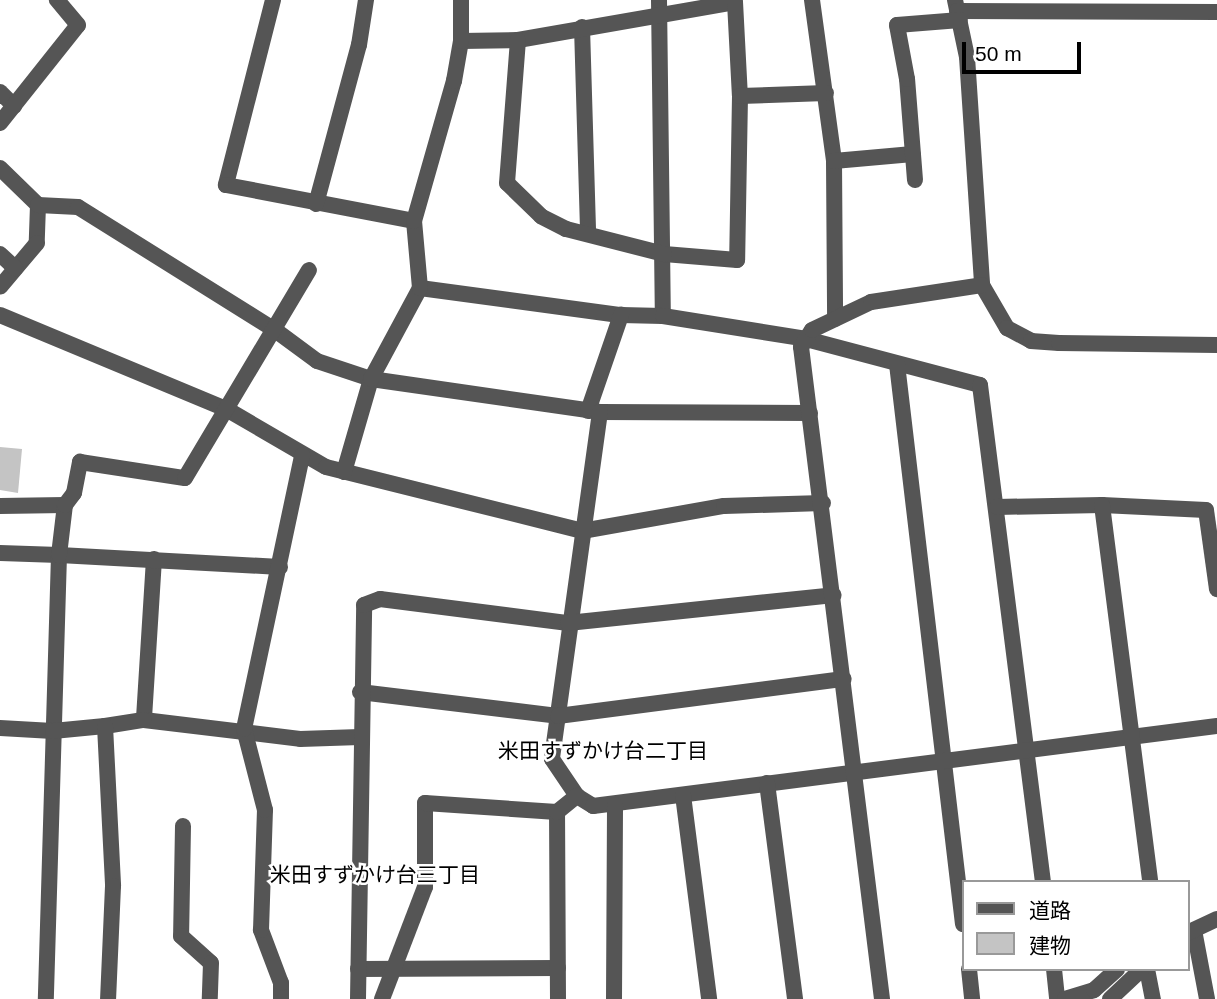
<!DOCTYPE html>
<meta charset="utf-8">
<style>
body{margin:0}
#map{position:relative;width:1217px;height:999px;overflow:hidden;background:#fff;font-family:Arial,"Noto Sans JP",sans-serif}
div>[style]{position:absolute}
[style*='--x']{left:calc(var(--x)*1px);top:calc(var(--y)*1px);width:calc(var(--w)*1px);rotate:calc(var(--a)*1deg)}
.building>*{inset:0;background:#c4c4c4}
.minor>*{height:16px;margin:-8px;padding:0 8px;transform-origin:8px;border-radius:8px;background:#555}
span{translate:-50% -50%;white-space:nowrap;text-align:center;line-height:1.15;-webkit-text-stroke:5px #fff;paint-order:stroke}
.neighbourhood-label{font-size:21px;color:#000}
.legend{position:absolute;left:962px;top:880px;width:228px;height:91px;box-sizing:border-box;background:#fff;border:2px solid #999;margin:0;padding:9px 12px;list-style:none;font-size:21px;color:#000}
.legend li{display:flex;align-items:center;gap:14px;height:35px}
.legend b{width:35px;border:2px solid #999}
.scale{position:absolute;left:962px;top:42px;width:119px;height:32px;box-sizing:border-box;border:4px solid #000;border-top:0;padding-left:9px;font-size:21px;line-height:24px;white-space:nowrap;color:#000;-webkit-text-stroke:5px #fff;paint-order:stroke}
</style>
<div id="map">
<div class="building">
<i style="clip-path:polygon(0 447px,22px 449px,18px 493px,0 490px)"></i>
</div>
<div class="minor">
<i style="--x:273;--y:0;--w:191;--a:104.3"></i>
<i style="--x:226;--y:185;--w:191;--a:10.8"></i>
<i style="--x:659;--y:0;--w:316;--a:89.3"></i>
<i style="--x:812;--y:0;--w:162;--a:82.2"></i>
<i style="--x:834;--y:161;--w:158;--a:89.6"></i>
<i style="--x:955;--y:0;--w:58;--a:78.1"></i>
<i style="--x:967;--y:57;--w:228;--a:86.2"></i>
<i style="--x:982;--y:285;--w:50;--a:59.8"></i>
<i style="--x:1007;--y:328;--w:27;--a:28"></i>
<i style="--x:1031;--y:341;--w:28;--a:4"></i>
<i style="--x:1059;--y:343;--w:158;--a:0.7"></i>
<i style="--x:957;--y:11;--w:260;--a:0.2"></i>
<i style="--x:582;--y:27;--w:207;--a:88.3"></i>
<i style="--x:461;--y:41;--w:57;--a:-1"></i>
<i style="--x:518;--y:40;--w:220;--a:-9.9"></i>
<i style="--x:735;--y:2;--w:94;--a:87"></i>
<i style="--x:740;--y:96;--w:164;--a:91"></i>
<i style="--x:737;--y:260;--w:73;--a:-175.3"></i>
<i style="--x:664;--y:254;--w:101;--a:-165.7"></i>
<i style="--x:566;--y:229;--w:28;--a:-153"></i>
<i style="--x:541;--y:216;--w:47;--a:-135.9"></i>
<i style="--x:507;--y:183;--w:143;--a:-85.6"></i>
<i style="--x:0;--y:92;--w:20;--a:45"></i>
<i style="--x:740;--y:96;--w:86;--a:-2"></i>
<i style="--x:0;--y:123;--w:125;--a:-51.5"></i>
<i style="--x:78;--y:25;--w:33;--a:-130"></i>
<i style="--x:834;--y:161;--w:79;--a:-5.1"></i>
<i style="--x:0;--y:168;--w:53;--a:44.2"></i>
<i style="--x:38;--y:205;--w:38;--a:92"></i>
<i style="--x:37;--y:243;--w:57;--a:130.1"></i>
<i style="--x:915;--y:180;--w:101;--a:-94.5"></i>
<i style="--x:907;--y:79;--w:55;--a:-100.5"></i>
<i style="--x:897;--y:25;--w:63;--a:-4.5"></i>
<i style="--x:316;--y:204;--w:165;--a:-74.9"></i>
<i style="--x:359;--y:45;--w:46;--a:-81.2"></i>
<i style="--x:38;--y:205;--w:40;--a:2.9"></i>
<i style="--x:78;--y:207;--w:232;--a:32"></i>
<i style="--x:275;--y:330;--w:52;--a:36.4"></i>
<i style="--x:317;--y:361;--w:57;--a:18.4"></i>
<i style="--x:371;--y:379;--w:231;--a:8.2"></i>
<i style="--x:600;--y:412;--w:210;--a:0.3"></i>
<i style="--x:0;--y:254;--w:21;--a:43"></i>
<i style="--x:420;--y:288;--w:203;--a:7.7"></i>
<i style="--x:621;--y:315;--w:42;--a:1.4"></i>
<i style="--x:663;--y:316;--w:145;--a:9.1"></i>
<i style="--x:806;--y:339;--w:180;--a:14.8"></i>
<i style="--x:980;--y:385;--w:501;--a:82.78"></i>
<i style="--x:0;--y:315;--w:247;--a:22.6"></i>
<i style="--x:228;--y:410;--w:113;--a:30.2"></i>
<i style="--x:326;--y:467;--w:264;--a:14"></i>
<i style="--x:582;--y:531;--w:144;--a:-10"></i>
<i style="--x:724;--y:506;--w:99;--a:-1.7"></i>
<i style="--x:897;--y:364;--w:564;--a:83.28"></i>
<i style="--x:588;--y:411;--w:102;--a:-71"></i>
<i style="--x:600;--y:412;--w:350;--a:97.9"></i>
<i style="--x:552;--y:759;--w:45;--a:56"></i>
<i style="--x:577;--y:796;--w:19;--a:32"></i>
<i style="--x:593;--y:806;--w:629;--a:-7.31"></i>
<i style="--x:344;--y:472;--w:97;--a:-73.8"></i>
<i style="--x:371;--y:379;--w:103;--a:-61.7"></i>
<i style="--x:420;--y:288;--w:67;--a:-95.1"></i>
<i style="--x:414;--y:221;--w:146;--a:-74.1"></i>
<i style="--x:454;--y:81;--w:41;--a:-80.1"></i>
<i style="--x:461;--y:41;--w:41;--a:-90"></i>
<i style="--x:1102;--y:505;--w:104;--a:2.8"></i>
<i style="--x:1206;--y:510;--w:80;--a:82.1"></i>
<i style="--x:0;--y:506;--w:65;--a:-0.9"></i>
<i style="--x:997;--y:507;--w:105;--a:-1.1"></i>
<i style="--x:1102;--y:505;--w:380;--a:82.7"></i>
<i style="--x:0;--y:553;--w:59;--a:1.9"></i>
<i style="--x:59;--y:555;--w:444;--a:91.7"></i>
<i style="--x:154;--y:559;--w:161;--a:93.6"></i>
<i style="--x:144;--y:720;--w:157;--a:6.9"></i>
<i style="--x:300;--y:739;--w:60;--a:-1.9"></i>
<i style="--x:280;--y:567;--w:221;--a:-176.9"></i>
<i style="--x:59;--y:555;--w:50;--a:-83.2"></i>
<i style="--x:65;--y:505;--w:15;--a:-53"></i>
<i style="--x:74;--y:493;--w:32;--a:-79"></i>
<i style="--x:80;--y:462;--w:106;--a:8.7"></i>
<i style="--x:185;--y:478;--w:242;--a:-59.2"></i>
<i style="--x:360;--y:692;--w:199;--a:6.9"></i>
<i style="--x:558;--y:716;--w:288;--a:-7.4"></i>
<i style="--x:105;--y:726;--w:39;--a:-9"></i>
<i style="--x:0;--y:728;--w:53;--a:3.2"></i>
<i style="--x:53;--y:731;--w:52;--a:-5.5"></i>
<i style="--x:105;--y:726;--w:160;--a:87.1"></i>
<i style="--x:113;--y:886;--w:113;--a:92.5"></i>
<i style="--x:767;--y:783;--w:218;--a:82.6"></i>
<i style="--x:683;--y:795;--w:206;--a:82.7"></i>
<i style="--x:183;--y:826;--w:110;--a:91"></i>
<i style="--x:181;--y:936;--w:40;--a:42"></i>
<i style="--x:211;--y:963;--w:36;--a:92"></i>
<i style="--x:1194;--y:930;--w:70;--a:79.3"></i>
<i style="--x:1187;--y:933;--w:33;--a:-25"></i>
<i style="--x:358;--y:969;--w:200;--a:-0.3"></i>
<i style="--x:969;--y:969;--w:30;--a:84"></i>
<i style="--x:1054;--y:969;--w:30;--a:84"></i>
<i style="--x:1147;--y:969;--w:31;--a:79"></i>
<i style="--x:281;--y:999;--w:16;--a:-90"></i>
<i style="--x:281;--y:983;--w:57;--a:-110.7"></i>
<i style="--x:261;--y:930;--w:120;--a:-88.1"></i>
<i style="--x:265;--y:810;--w:84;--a:-104.5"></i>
<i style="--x:244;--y:729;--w:280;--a:-78"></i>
<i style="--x:358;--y:999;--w:394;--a:-89.1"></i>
<i style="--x:364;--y:605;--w:17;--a:-21"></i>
<i style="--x:380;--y:599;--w:190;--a:7.3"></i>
<i style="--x:568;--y:623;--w:267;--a:-6"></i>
<i style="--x:382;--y:999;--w:120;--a:-69"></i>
<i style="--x:425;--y:887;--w:84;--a:-90"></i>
<i style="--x:425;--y:803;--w:132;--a:3.9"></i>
<i style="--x:558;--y:999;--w:187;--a:-90.3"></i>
<i style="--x:557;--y:812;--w:26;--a:-39"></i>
<i style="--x:614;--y:999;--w:194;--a:-89.7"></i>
<i style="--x:882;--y:999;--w:657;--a:-97.08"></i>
<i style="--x:801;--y:347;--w:20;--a:-57"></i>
<i style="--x:812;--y:330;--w:65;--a:-25.4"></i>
<i style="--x:871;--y:302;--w:112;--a:-8.7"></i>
<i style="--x:1065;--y:999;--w:30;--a:-17"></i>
<i style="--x:1094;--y:990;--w:31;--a:-42"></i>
<i style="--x:1110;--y:999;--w:44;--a:-43.2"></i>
</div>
<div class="neighbourhood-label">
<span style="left:603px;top:751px">米田すずかけ台二丁目</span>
<span style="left:375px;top:875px">米田すずかけ台三丁目</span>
</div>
<ul class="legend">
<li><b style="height:9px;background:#555"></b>道路</li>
<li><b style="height:19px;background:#c4c4c4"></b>建物</li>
</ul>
<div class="scale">50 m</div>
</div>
